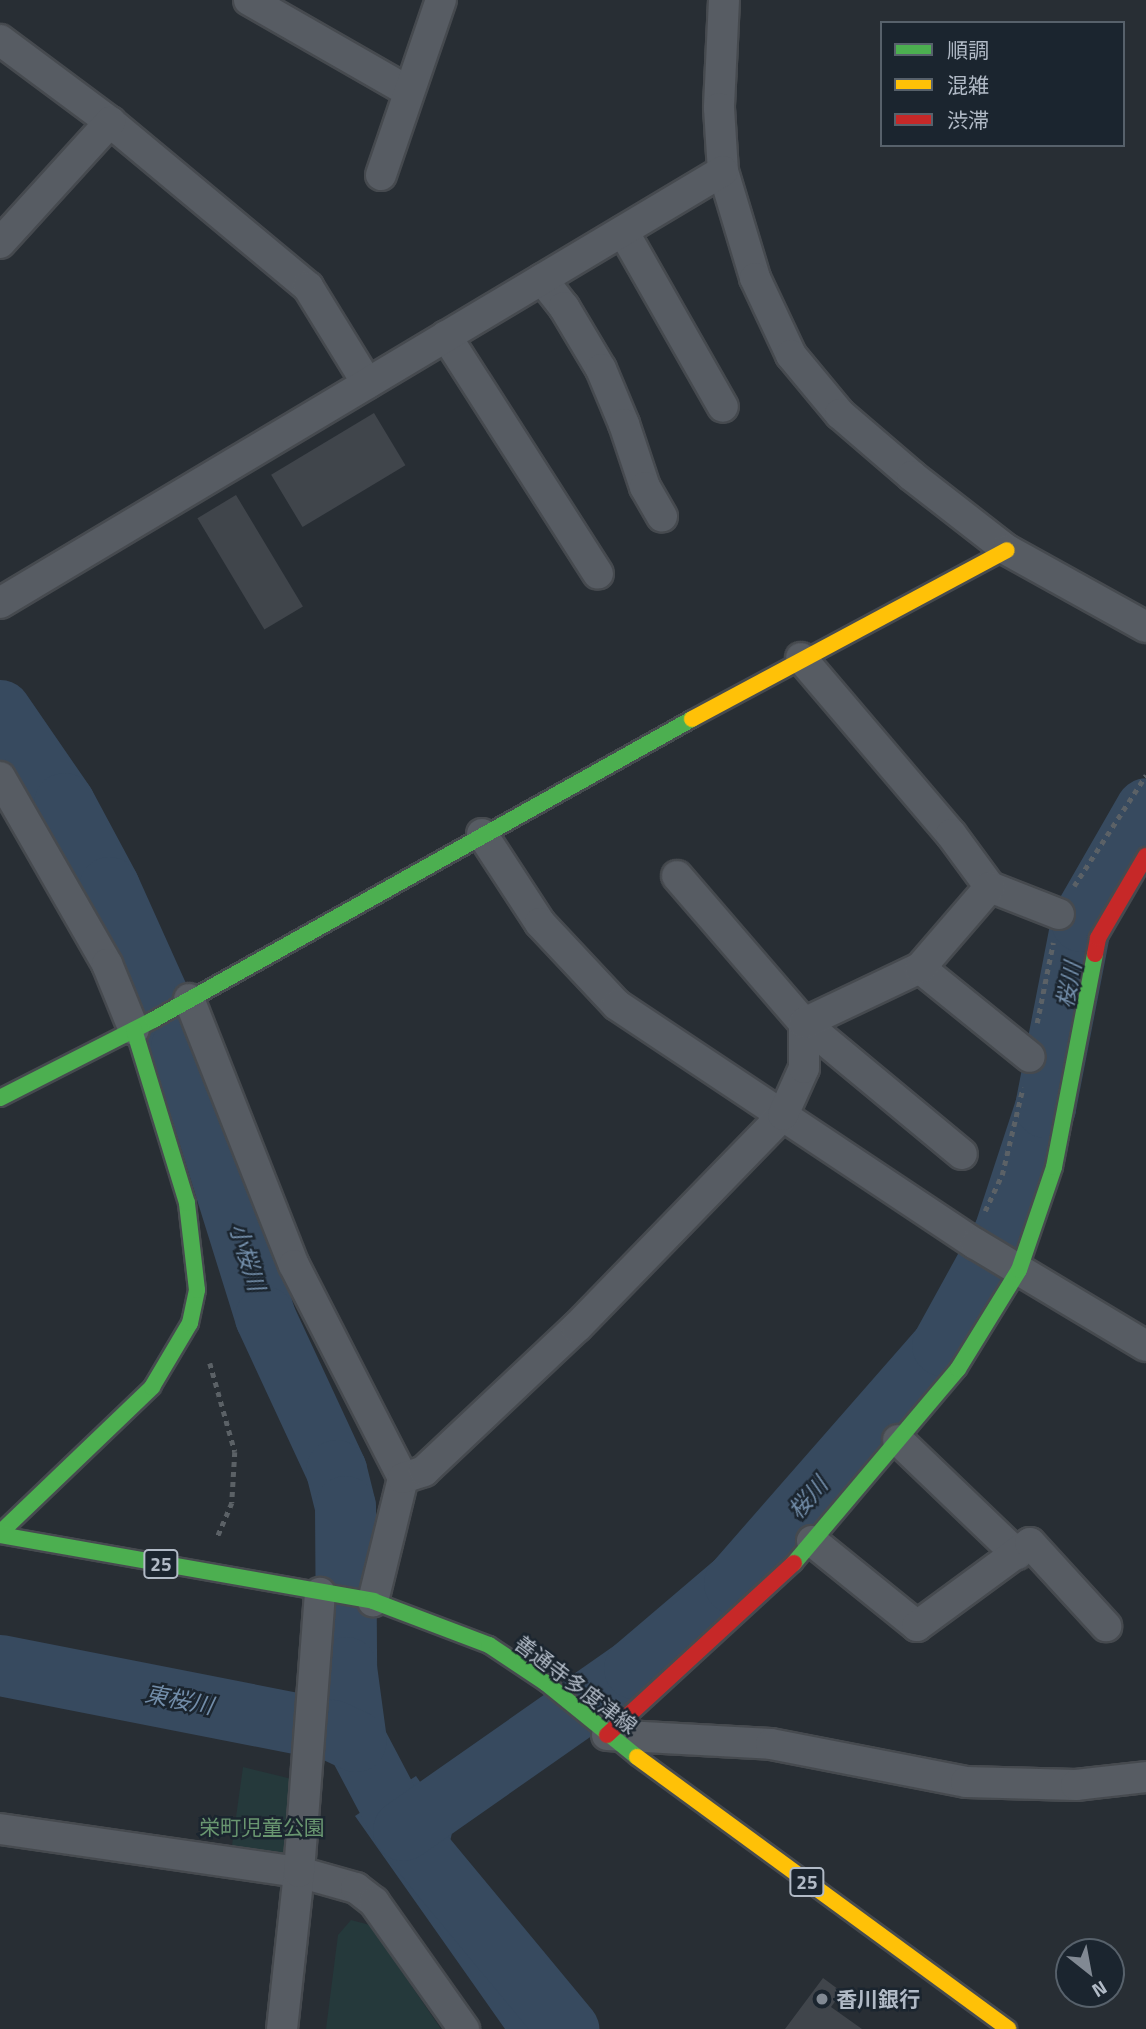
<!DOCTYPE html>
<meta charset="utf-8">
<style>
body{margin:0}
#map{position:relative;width:1146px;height:2029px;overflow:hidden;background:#282e34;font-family:"Titillium Web","Noto Sans JP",sans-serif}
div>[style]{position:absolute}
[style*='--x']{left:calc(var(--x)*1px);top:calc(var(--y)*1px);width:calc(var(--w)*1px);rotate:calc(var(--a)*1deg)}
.green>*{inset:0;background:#25393b}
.water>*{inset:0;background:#374a5f}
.river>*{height:61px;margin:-30.5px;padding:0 30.5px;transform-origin:30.5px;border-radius:30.5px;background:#374a5f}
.building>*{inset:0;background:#40454b;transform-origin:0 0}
.path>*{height:4.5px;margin-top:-2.25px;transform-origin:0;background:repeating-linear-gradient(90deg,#5b6166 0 5px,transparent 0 10px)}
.roads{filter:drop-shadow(2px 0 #464a4f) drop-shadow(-2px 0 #464a4f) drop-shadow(0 2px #464a4f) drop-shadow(0 -2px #464a4f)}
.street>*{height:30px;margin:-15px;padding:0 15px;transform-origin:15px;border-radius:15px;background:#575c63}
.fast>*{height:16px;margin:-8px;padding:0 8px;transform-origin:8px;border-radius:8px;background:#4caf50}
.slow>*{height:16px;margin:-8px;padding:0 8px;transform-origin:8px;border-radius:8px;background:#ffc107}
.jam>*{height:16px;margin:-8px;padding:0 8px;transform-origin:8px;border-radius:8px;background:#c62828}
.dots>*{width:19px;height:19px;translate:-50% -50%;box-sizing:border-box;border:4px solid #1b252f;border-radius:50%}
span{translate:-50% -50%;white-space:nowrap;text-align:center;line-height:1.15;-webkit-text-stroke:5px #1b252f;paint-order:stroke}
.shield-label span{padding:2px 5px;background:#1b252f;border:2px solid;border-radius:5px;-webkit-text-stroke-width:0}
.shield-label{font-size:19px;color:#b1bac6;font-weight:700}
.street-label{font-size:21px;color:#b1bac6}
.park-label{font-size:21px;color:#699670}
.poi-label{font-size:21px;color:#b1bac6;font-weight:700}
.left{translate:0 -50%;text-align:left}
.water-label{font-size:23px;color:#728da9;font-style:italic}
.legend{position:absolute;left:880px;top:21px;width:245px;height:126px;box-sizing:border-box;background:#1b252f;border:2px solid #57616b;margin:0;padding:9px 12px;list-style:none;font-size:21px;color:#b1bac6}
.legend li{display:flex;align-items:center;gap:14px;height:35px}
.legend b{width:35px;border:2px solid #57616b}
.north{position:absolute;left:1055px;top:1938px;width:70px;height:70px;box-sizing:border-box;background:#1b252f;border:2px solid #57616b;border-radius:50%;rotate:149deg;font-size:19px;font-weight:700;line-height:28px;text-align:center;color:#b1bac6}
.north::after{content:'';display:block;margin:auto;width:24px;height:32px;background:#818993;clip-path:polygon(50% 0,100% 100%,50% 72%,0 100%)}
</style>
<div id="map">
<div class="green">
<i style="clip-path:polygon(243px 1767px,292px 1779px,287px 1868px,230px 1860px)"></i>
<i style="clip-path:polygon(351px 1920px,370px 1925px,441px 2029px,326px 2029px,338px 1935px)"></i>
</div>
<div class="water">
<i style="clip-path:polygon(416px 1776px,453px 1829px,446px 1858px,459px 1907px,584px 2029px,505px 2029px,355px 1816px)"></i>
</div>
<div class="river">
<i style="--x:0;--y:710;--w:113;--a:55.5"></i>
<i style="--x:64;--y:803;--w:95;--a:61.8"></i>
<i style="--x:109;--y:887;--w:175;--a:65.8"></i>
<i style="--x:181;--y:1047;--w:283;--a:72.7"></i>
<i style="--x:265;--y:1317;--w:169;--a:65.1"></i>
<i style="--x:336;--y:1470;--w:37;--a:76"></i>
<i style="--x:345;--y:1506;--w:161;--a:89.6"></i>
<i style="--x:346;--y:1667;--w:75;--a:82.3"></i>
<i style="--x:356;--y:1741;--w:101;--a:62.2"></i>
<i style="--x:403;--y:1830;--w:259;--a:50.3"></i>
<i style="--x:0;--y:1665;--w:338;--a:11.1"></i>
<i style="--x:332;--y:1730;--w:26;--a:25"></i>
<i style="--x:403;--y:1830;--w:282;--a:-35"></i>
<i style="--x:634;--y:1668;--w:131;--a:-40.4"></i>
<i style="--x:734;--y:1583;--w:316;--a:-48.8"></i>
<i style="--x:942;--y:1345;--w:129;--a:-61.2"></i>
<i style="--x:1004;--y:1232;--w:132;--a:-71.8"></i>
<i style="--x:1045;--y:1107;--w:189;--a:-79"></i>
<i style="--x:1081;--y:921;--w:130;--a:-60.1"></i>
</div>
<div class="building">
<i style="left:374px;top:413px;width:61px;height:120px;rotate:59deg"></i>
<i style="left:236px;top:495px;width:130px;height:45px;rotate:59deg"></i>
<i style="clip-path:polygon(823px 1978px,842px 1992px,831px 2007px,862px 2029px,785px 2029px)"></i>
</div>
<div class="path">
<i style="--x:1074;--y:886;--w:132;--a:-57"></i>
<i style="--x:1037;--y:1023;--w:82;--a:-78.7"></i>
<i style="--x:985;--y:1211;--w:40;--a:-65"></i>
<i style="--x:1002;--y:1175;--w:90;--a:-76.6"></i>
<i style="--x:210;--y:1363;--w:92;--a:74.3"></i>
<i style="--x:235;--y:1452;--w:51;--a:93.4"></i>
<i style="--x:232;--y:1503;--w:36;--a:113"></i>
</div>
<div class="roads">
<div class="street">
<i style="--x:249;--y:0;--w:183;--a:29.8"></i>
<i style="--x:724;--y:0;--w:108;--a:92.7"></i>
<i style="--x:719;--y:108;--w:63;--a:86.4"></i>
<i style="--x:723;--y:171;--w:112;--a:73.3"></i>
<i style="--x:755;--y:278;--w:85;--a:64.9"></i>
<i style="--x:791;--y:355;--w:77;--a:50.3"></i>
<i style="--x:840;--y:414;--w:95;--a:40.7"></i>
<i style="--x:912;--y:476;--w:120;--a:37.9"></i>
<i style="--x:1007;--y:550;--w:159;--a:29"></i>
<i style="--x:0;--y:40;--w:137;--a:36.7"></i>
<i style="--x:110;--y:122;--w:258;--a:39.8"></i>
<i style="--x:308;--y:287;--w:113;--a:58.4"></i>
<i style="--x:381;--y:175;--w:185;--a:-71.1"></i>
<i style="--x:623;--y:231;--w:202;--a:60.4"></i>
<i style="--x:0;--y:243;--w:164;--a:-47.7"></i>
<i style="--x:542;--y:279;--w:36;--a:52"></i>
<i style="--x:564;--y:307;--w:72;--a:59.2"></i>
<i style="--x:601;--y:369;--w:60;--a:67.3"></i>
<i style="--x:624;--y:424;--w:66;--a:71.6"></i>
<i style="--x:645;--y:487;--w:34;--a:60"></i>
<i style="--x:446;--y:336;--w:282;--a:57.4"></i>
<i style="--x:0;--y:603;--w:842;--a:-30.86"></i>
<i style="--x:801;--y:658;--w:231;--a:49.6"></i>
<i style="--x:951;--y:834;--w:66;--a:53.7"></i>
<i style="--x:990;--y:887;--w:74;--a:21.4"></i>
<i style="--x:0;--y:777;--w:215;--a:60.2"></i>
<i style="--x:107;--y:964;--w:71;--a:67.8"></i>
<i style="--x:482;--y:834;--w:106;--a:56.9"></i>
<i style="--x:540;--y:923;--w:112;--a:46.8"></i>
<i style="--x:617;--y:1005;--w:431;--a:33.7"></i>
<i style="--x:976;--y:1244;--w:198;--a:31"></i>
<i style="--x:677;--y:876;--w:194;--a:49.2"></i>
<i style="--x:804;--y:1023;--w:205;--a:39.7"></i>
<i style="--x:920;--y:968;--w:141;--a:39"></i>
<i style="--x:189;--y:999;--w:286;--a:68.5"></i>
<i style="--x:294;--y:1265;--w:239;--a:62.9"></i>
<i style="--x:403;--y:1478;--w:127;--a:103.7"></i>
<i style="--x:898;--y:1440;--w:165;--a:43.8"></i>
<i style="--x:403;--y:1478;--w:22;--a:-18"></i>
<i style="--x:424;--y:1471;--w:210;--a:-43.3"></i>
<i style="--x:577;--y:1327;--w:296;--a:-45.8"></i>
<i style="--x:783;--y:1115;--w:51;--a:-65.9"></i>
<i style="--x:804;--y:1068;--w:45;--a:-90"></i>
<i style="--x:804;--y:1023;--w:128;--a:-25.4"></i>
<i style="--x:920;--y:968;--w:107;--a:-49.2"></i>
<i style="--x:812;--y:1541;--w:135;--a:39"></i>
<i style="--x:917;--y:1626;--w:140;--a:-36.3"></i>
<i style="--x:1030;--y:1543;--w:113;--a:47.5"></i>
<i style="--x:607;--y:1735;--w:164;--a:3.1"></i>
<i style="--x:771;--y:1744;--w:199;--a:11"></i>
<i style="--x:966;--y:1782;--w:110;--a:1.6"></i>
<i style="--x:1076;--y:1785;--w:70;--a:-6.5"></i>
<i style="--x:0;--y:1829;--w:302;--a:8.2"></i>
<i style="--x:299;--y:1872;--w:59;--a:15.7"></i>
<i style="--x:356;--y:1888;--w:23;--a:38"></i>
<i style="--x:374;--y:1902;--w:156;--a:54.7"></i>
<i style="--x:282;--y:2029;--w:158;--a:-83.8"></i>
<i style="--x:299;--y:1872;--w:280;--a:-85.7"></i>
</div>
<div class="fast">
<i style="--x:0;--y:1098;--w:172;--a:-27"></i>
<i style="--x:153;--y:1020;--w:617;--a:-29.18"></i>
<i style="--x:0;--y:1533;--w:211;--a:-43.8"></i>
<i style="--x:152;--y:1387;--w:74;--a:-59.3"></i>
<i style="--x:190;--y:1323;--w:34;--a:-78"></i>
<i style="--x:197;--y:1290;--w:88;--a:-96.6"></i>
<i style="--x:187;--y:1203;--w:181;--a:-107"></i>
<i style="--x:0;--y:1535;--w:379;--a:10"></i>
<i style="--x:373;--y:1601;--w:124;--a:20.8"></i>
<i style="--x:489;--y:1645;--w:69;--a:33.7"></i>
<i style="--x:546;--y:1683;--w:117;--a:39.1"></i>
<i style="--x:794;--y:1563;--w:254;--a:-49.8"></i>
<i style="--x:958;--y:1369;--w:116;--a:-58.4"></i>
<i style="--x:1019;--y:1270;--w:109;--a:-71.2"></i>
<i style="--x:1054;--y:1167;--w:217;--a:-79.1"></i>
</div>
<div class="slow">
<i style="--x:692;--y:719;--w:357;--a:-28.2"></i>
<i style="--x:637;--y:1757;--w:460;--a:36.2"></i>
</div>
<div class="jam">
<i style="--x:1095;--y:954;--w:16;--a:-79"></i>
<i style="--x:1098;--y:938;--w:95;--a:-59.7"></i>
<i style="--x:607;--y:1735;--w:254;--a:-42.6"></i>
</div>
</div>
<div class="dots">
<i style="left:822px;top:1999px;background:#818993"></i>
</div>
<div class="shield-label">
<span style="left:161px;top:1564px">25</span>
<span style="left:807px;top:1882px">25</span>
</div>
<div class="street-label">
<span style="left:576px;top:1684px;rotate:37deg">善通寺多度津線</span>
</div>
<div class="park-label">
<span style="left:262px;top:1827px">栄町児童公園</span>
</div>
<div class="poi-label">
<span class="left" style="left:836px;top:1999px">香川銀行</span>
</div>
<div class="water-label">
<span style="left:1069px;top:985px;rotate:-79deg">桜川</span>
<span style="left:247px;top:1257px;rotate:73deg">小桜川</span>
<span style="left:808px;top:1498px;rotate:-49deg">桜川</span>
<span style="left:179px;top:1700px;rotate:11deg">東桜川</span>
</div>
<ul class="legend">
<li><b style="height:9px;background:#4caf50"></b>順調</li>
<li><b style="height:9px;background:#ffc107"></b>混雑</li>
<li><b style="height:9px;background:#c62828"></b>渋滞</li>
</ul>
<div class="north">N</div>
</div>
